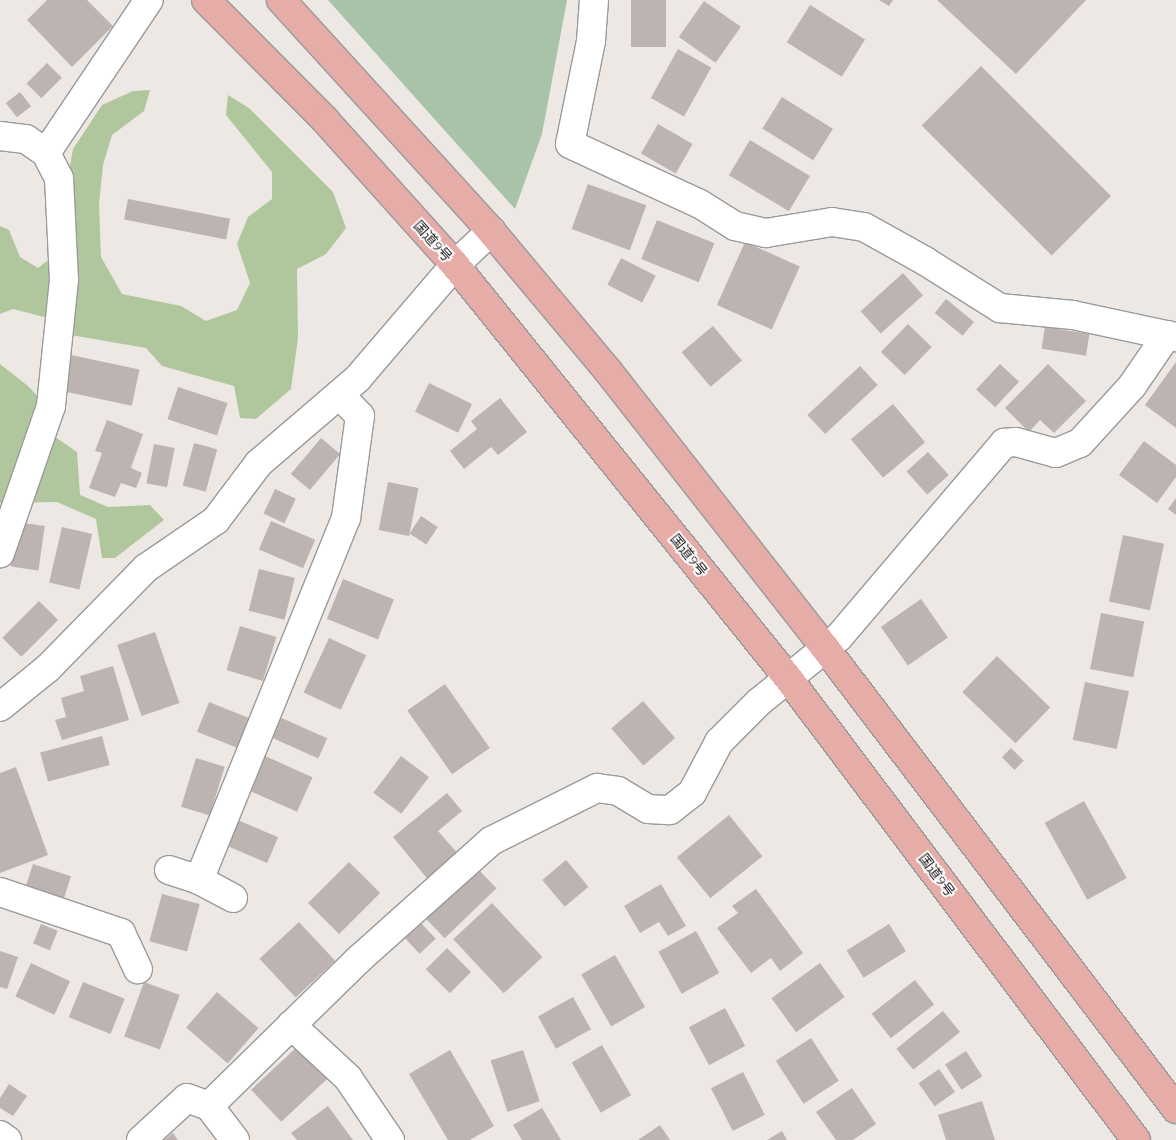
<!DOCTYPE html>
<meta charset="utf-8">
<style>
body{margin:0}
#map{position:relative;width:1176px;height:1140px;overflow:hidden;background:#ede8e4;font-family:Quicksand,"Noto Sans JP",sans-serif}
div>[style]{position:absolute}
[style*='--x']{left:calc(var(--x)*1px);top:calc(var(--y)*1px);width:calc(var(--w)*1px);rotate:calc(var(--a)*1deg)}
.forest>*{inset:0;background:#b0c79d}
.cemetery>*{inset:0;background:#a8c3a8}
.building>*{inset:0;background:#bdb4b1;transform-origin:0 0}
.roads{filter:drop-shadow(1px 0 #9a9a9a) drop-shadow(-1px 0 #9a9a9a) drop-shadow(0 1px #9a9a9a) drop-shadow(0 -1px #9a9a9a)}
.minor>*{height:28px;margin:-14px;padding:0 14px;transform-origin:14px;border-radius:14px;background:#fff}
.trunk>*{height:28px;margin:-14px;padding:0 14px;transform-origin:14px;border-radius:14px;background:#e6aca8}
span{translate:-50% -50%;white-space:nowrap;text-align:center;line-height:1.15;-webkit-text-stroke:4px #fff;paint-order:stroke}
.street-label{font-size:14px;color:#1d1d1d}
</style>
<div id="map">
<div class="forest">
<i style="clip-path:polygon(150px 90px,144px 111px,112px 135px,103px 165px,99px 204px,101px 257px,122px 294px,181px 306px,206px 321px,237px 310px,250px 283px,237px 244px,248px 217px,272px 199px,272px 172px,226px 115px,228px 95px,249px 108px,333px 192px,346px 228px,326px 254px,297px 269px,298px 338px,291px 389px,256px 419px,240px 418px,234px 386px,162px 366px,146px 348px,65px 334px,48px 318px,13px 309px,0 314px,0 226px,9px 230px,20px 257px,38px 268px,62px 249px,66px 188px,73px 149px,102px 105px,133px 91px)"></i>
<i style="clip-path:polygon(0 364px,28px 386px,44px 403px,42px 428px,77px 452px,80px 495px,108px 507px,150px 505px,164px 520px,115px 558px,102px 558px,96px 519px,57px 502px,0 503px)"></i>
</div>
<div class="cemetery">
<i style="clip-path:polygon(328px 0,567px 0,542px 134px,515px 209px)"></i>
</div>
<div class="building">
<i style="clip-path:polygon(47px 0,87px 0,113px 26px,72px 67px,27px 20px)"></i>
<i style="left:631px;top:0;width:35px;height:47px"></i>
<i style="clip-path:polygon(879px 0,893px 0,889px 6px)"></i>
<i style="clip-path:polygon(937px 0,1086px 0,1016px 74px)"></i>
<i style="left:704px;top:1px;width:45px;height:44px;rotate:35deg"></i>
<i style="left:810px;top:5px;width:65px;height:44px;rotate:32deg"></i>
<i style="left:678px;top:49px;width:38px;height:56px;rotate:29deg"></i>
<i style="left:47px;top:63px;width:21px;height:29px;rotate:45deg"></i>
<i style="left:981px;top:66px;width:184px;height:84px;rotate:45deg"></i>
<i style="left:20px;top:92px;width:18px;height:18px;rotate:52deg"></i>
<i style="left:782px;top:97px;width:60px;height:37px;rotate:32deg"></i>
<i style="left:658px;top:124px;width:40px;height:34px;rotate:30deg"></i>
<i style="left:750px;top:140px;width:70px;height:41px;rotate:31deg"></i>
<i style="left:588px;top:184px;width:62px;height:48px;rotate:20deg"></i>
<i style="left:128px;top:199px;width:104px;height:21px;rotate:11deg"></i>
<i style="left:657px;top:220px;width:62px;height:42px;rotate:22deg"></i>
<i style="left:745px;top:242px;width:60px;height:69px;rotate:24deg"></i>
<i style="left:621px;top:258px;width:39px;height:30px;rotate:27deg"></i>
<i style="left:903px;top:273px;width:30px;height:57px;rotate:48deg"></i>
<i style="left:946px;top:299px;width:36px;height:18px;rotate:39deg"></i>
<i style="left:908px;top:324px;width:33px;height:39px;rotate:44deg"></i>
<i style="left:713px;top:326px;width:45px;height:41px;rotate:50deg"></i>
<i style="left:1045px;top:327px;width:45px;height:22px;rotate:9deg"></i>
<i style="left:71px;top:355px;width:70px;height:37px;rotate:12deg"></i>
<i style="clip-path:polygon(1176px 362px,1176px 428px,1145px 405px)"></i>
<i style="left:1000px;top:364px;width:26px;height:35px;rotate:43deg"></i>
<i style="clip-path:polygon(1048px 364px,1086px 401px,1054px 433px,1040px 420px,1029px 432px,1005px 408px)"></i>
<i style="left:860px;top:366px;width:26px;height:72px;rotate:47deg"></i>
<i style="left:429px;top:383px;width:48px;height:32px;rotate:26deg"></i>
<i style="left:178px;top:387px;width:52px;height:34px;rotate:18deg"></i>
<i style="clip-path:polygon(500px 398px,527px 432px,498px 455px,491px 447px,464px 469px,450px 451px,477px 429px,471px 421px)"></i>
<i style="left:893px;top:404px;width:50px;height:55px;rotate:50deg"></i>
<i style="clip-path:polygon(107px 420px,143px 434px,131px 468px,142px 473px,136px 488px,121px 483px,115px 497px,89px 488px,102px 453px,95px 451px)"></i>
<i style="left:321px;top:438px;width:25px;height:47px;rotate:40deg"></i>
<i style="clip-path:polygon(1144px 441px,1176px 465px,1176px 477px,1157px 503px,1119px 475px)"></i>
<i style="left:194px;top:443px;width:24px;height:44px;rotate:15deg"></i>
<i style="left:154px;top:444px;width:21px;height:40px;rotate:11deg"></i>
<i style="left:928px;top:452px;width:31px;height:29px;rotate:48deg"></i>
<i style="left:388px;top:482px;width:31px;height:49px;rotate:11deg"></i>
<i style="left:275px;top:489px;width:23px;height:27px;rotate:25deg"></i>
<i style="clip-path:polygon(1176px 498px,1176px 515px,1168px 509px)"></i>
<i style="left:421px;top:516px;width:20px;height:21px;rotate:33deg"></i>
<i style="left:271px;top:521px;width:48px;height:31px;rotate:23deg"></i>
<i style="left:17px;top:522px;width:28px;height:45px;rotate:8deg"></i>
<i style="left:62px;top:527px;width:31px;height:57px;rotate:13deg"></i>
<i style="left:1123px;top:535px;width:42px;height:68px;rotate:12deg"></i>
<i style="left:259px;top:569px;width:37px;height:43px;rotate:14deg"></i>
<i style="left:343px;top:579px;width:55px;height:43px;rotate:22deg"></i>
<i style="left:921px;top:599px;width:47px;height:49px;rotate:55deg"></i>
<i style="left:39px;top:601px;width:27px;height:52px;rotate:45deg"></i>
<i style="left:1101px;top:613px;width:44px;height:57px;rotate:11deg"></i>
<i style="left:240px;top:626px;width:38px;height:46px;rotate:17deg"></i>
<i style="left:155px;top:632px;width:75px;height:40px;rotate:71deg"></i>
<i style="left:329px;top:638px;width:41px;height:60px;rotate:25deg"></i>
<i style="left:997px;top:656px;width:74px;height:50px;rotate:44deg"></i>
<i style="clip-path:polygon(113px 666px,129px 720px,62px 740px,55px 720px,66px 717px,61px 698px,84px 691px,80px 676px)"></i>
<i style="left:1085px;top:682px;width:45px;height:59px;rotate:12deg"></i>
<i style="left:445px;top:684px;width:78px;height:46px;rotate:55deg"></i>
<i style="left:643px;top:701px;width:49px;height:42px;rotate:49deg"></i>
<i style="left:209px;top:702px;width:43px;height:32px;rotate:22deg"></i>
<i style="left:277px;top:716px;width:55px;height:22px;rotate:24deg"></i>
<i style="left:102px;top:736px;width:30px;height:64px;rotate:75deg"></i>
<i style="left:1011px;top:748px;width:18px;height:13px;rotate:45deg"></i>
<i style="left:265px;top:756px;width:52px;height:38px;rotate:24deg"></i>
<i style="left:401px;top:756px;width:35px;height:46px;rotate:37deg"></i>
<i style="left:196px;top:758px;width:30px;height:51px;rotate:17deg"></i>
<i style="clip-path:polygon(16px 767px,48px 855px,0 873px,0 773px)"></i>
<i style="clip-path:polygon(447px 793px,462px 811px,438px 831px,460px 856px,430px 882px,393px 837px)"></i>
<i style="left:1084px;top:801px;width:88px;height:45px;rotate:61deg"></i>
<i style="left:729px;top:815px;width:53px;height:67px;rotate:51deg"></i>
<i style="left:233px;top:818px;width:49px;height:28px;rotate:23deg"></i>
<i style="left:566px;top:860px;width:35px;height:31px;rotate:50deg"></i>
<i style="left:349px;top:862px;width:44px;height:58px;rotate:45deg"></i>
<i style="left:33px;top:864px;width:40px;height:23px;rotate:18deg"></i>
<i style="left:477px;top:868px;width:28px;height:72px;rotate:46deg"></i>
<i style="clip-path:polygon(661px 884px,686px 926px,668px 936px,659px 922px,640px 933px,624px 906px)"></i>
<i style="clip-path:polygon(756px 889px,803px 953px,780px 971px,771px 958px,751px 973px,717px 928px,738px 913px,732px 906px)"></i>
<i style="left:162px;top:894px;width:39px;height:49px;rotate:15deg"></i>
<i style="left:492px;top:903px;width:74px;height:53px;rotate:47deg"></i>
<i style="left:299px;top:922px;width:53px;height:54px;rotate:47deg"></i>
<i style="left:420px;top:922px;width:23px;height:22px;rotate:47deg"></i>
<i style="left:41px;top:924px;width:18px;height:21px;rotate:22deg"></i>
<i style="left:889px;top:924px;width:32px;height:50px;rotate:58deg"></i>
<i style="left:696px;top:931px;width:48px;height:43px;rotate:61deg"></i>
<i style="left:447px;top:948px;width:34px;height:30px;rotate:45deg"></i>
<i style="clip-path:polygon(0 951px,18px 957px,7px 989px,0 987px)"></i>
<i style="left:615px;top:955px;width:60px;height:39px;rotate:60deg"></i>
<i style="left:31px;top:963px;width:43px;height:37px;rotate:25deg"></i>
<i style="left:820px;top:963px;width:42px;height:60px;rotate:54deg"></i>
<i style="left:915px;top:980px;width:31px;height:55px;rotate:52deg"></i>
<i style="left:83px;top:982px;width:45px;height:38px;rotate:22deg"></i>
<i style="left:144px;top:982px;width:38px;height:58px;rotate:20deg"></i>
<i style="left:217px;top:992px;width:55px;height:47px;rotate:41deg"></i>
<i style="left:573px;top:997px;width:37px;height:40px;rotate:61deg"></i>
<i style="left:725px;top:1008px;width:43px;height:41px;rotate:62deg"></i>
<i style="left:943px;top:1011px;width:27px;height:60px;rotate:51deg"></i>
<i style="left:811px;top:1038px;width:51px;height:42px;rotate:57deg"></i>
<i style="left:602px;top:1045px;width:58px;height:35px;rotate:60deg"></i>
<i style="left:298px;top:1046px;width:44px;height:64px;rotate:47deg"></i>
<i style="clip-path:polygon(450px 1050px,494px 1126px,470px 1140px,448px 1140px,409px 1074px)"></i>
<i style="left:523px;top:1050px;width:54px;height:34px;rotate:72deg"></i>
<i style="left:966px;top:1051px;width:30px;height:25px;rotate:57deg"></i>
<i style="left:939px;top:1069px;width:28px;height:25px;rotate:55deg"></i>
<i style="left:743px;top:1072px;width:48px;height:36px;rotate:63deg"></i>
<i style="clip-path:polygon(9px 1084px,27px 1096px,13px 1116px,0 1108px,0 1098px)"></i>
<i style="clip-path:polygon(852px 1088px,876px 1124px,853px 1140px,836px 1140px,816px 1112px)"></i>
<i style="clip-path:polygon(982px 1101px,995px 1140px,946px 1140px,938px 1115px)"></i>
<i style="clip-path:polygon(328px 1106px,353px 1140px,297px 1140px,291px 1133px)"></i>
<i style="clip-path:polygon(542px 1108px,561px 1140px,522px 1140px,513px 1125px)"></i>
<i style="clip-path:polygon(660px 1125px,670px 1140px,638px 1140px)"></i>
<i style="clip-path:polygon(782px 1131px,787px 1140px,767px 1140px)"></i>
<i style="clip-path:polygon(173px 1133px,178px 1140px,164px 1140px)"></i>
</div>
<div class="roads">
<div class="minor">
<i style="--x:594;--y:0;--w:41;--a:94.2"></i>
<i style="--x:591;--y:41;--w:105;--a:101.5"></i>
<i style="--x:570;--y:144;--w:143;--a:24.8"></i>
<i style="--x:700;--y:204;--w:41;--a:32.2"></i>
<i style="--x:735;--y:226;--w:32;--a:13"></i>
<i style="--x:766;--y:233;--w:67;--a:-9.5"></i>
<i style="--x:832;--y:222;--w:32;--a:9"></i>
<i style="--x:864;--y:227;--w:70;--a:29.1"></i>
<i style="--x:925;--y:261;--w:89;--a:32.1"></i>
<i style="--x:1000;--y:308;--w:73;--a:5.5"></i>
<i style="--x:1073;--y:315;--w:105;--a:12.1"></i>
<i style="--x:0;--y:136;--w:26;--a:7"></i>
<i style="--x:26;--y:139;--w:24;--a:35"></i>
<i style="--x:46;--y:153;--w:28;--a:63"></i>
<i style="--x:59;--y:178;--w:102;--a:87.2"></i>
<i style="--x:64;--y:280;--w:127;--a:95.9"></i>
<i style="--x:51;--y:406;--w:156;--a:109.1"></i>
<i style="--x:46;--y:153;--w:184;--a:-56.1"></i>
<i style="--x:0;--y:707;--w:62;--a:-39.1"></i>
<i style="--x:48;--y:668;--w:140;--a:-45.6"></i>
<i style="--x:146;--y:568;--w:85;--a:-34.4"></i>
<i style="--x:216;--y:520;--w:71;--a:-53"></i>
<i style="--x:259;--y:463;--w:130;--a:-40.6"></i>
<i style="--x:358;--y:378;--w:149;--a:-49.4"></i>
<i style="--x:455;--y:265;--w:50;--a:-43.4"></i>
<i style="--x:169;--y:870;--w:32;--a:18"></i>
<i style="--x:0;--y:892;--w:128;--a:18.7"></i>
<i style="--x:121;--y:933;--w:40;--a:65"></i>
<i style="--x:233;--y:898;--w:38;--a:-152"></i>
<i style="--x:199;--y:880;--w:391;--a:-67.9"></i>
<i style="--x:346;--y:518;--w:103;--a:-82.2"></i>
<i style="--x:360;--y:416;--w:30;--a:-134"></i>
<i style="--x:291;--y:1025;--w:78;--a:42.9"></i>
<i style="--x:348;--y:1078;--w:75;--a:55.9"></i>
<i style="--x:0;--y:1135;--w:9;--a:36"></i>
<i style="--x:141;--y:1140;--w:62;--a:-42.4"></i>
<i style="--x:187;--y:1098;--w:23;--a:20"></i>
<i style="--x:235;--y:1140;--w:43;--a:-127.4"></i>
<i style="--x:209;--y:1106;--w:209;--a:-44.4"></i>
<i style="--x:358;--y:960;--w:178;--a:-41.8"></i>
<i style="--x:491;--y:841;--w:119;--a:-26.6"></i>
<i style="--x:597;--y:788;--w:21;--a:8"></i>
<i style="--x:618;--y:791;--w:35;--a:31"></i>
<i style="--x:648;--y:809;--w:22;--a:3"></i>
<i style="--x:670;--y:810;--w:28;--a:-38"></i>
<i style="--x:692;--y:793;--w:58;--a:-62.1"></i>
<i style="--x:719;--y:742;--w:57;--a:-45"></i>
<i style="--x:759;--y:702;--w:103;--a:-39.1"></i>
<i style="--x:839;--y:637;--w:255;--a:-49.6"></i>
<i style="--x:1004;--y:443;--w:12;--a:-5"></i>
<i style="--x:1016;--y:442;--w:41;--a:15.4"></i>
<i style="--x:1056;--y:453;--w:26;--a:-23"></i>
<i style="--x:1080;--y:443;--w:77;--a:-47.6"></i>
<i style="--x:1132;--y:386;--w:62;--a:-55.5"></i>
</div>
<div class="trunk">
<i style="--x:206;--y:0;--w:169;--a:45.2"></i>
<i style="--x:325;--y:120;--w:195;--a:48.1"></i>
<i style="--x:455;--y:265;--w:531;--a:51.12"></i>
<i style="--x:788;--y:678;--w:578;--a:53.01"></i>
<i style="--x:281;--y:0;--w:312;--a:47.7"></i>
<i style="--x:491;--y:231;--w:182;--a:50.1"></i>
<i style="--x:608;--y:371;--w:353;--a:51.9"></i>
<i style="--x:826;--y:649;--w:578;--a:52.73"></i>
</div>
</div>
<div class="street-label">
<span style="left:433px;top:241px;rotate:48deg">国道9号</span>
<span style="left:689px;top:555px;rotate:51deg">国道9号</span>
<span style="left:937px;top:875px;rotate:53deg">国道9号</span>
</div>
</div>
